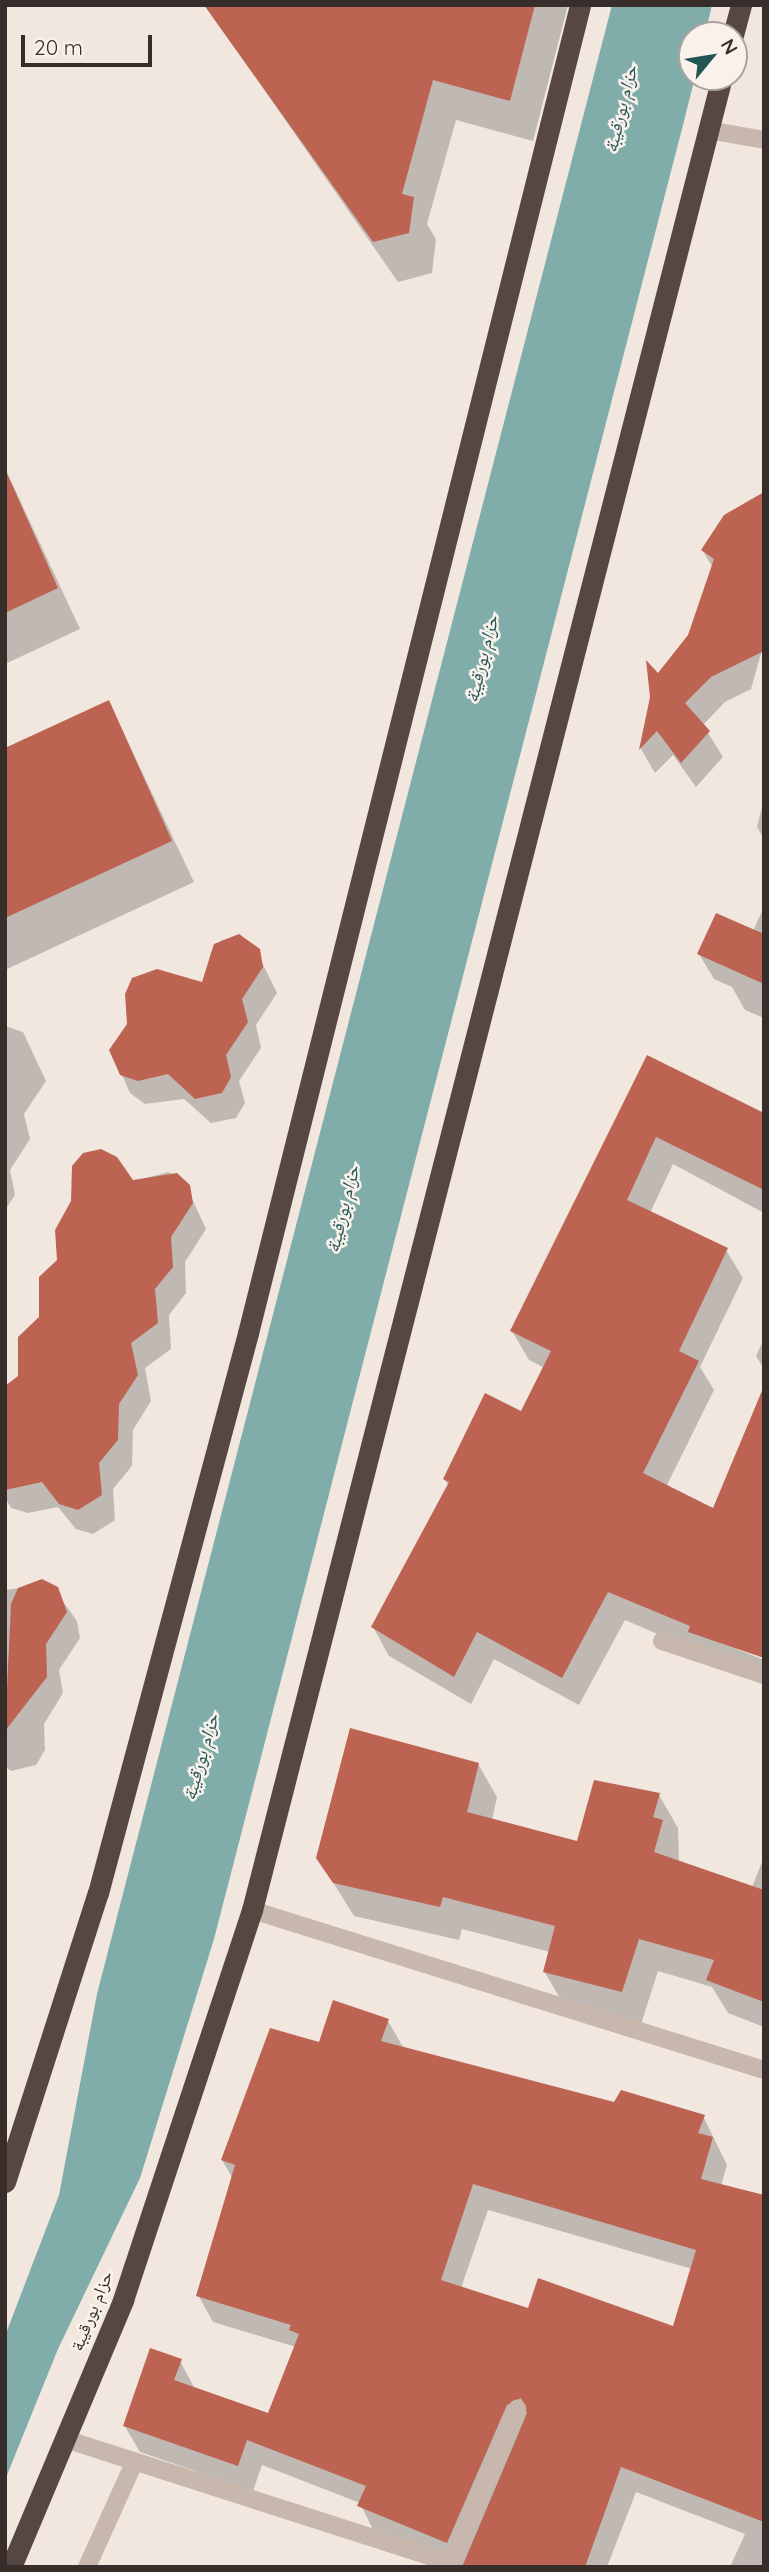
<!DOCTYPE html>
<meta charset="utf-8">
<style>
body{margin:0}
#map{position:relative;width:769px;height:2572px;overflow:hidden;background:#f1e7df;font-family:Quicksand,"Noto Naskh Arabic",sans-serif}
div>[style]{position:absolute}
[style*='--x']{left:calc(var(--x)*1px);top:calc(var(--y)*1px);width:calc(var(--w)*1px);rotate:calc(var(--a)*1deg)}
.water>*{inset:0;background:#80acaa}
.shadow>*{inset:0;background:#0003}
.building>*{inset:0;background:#bc6352}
.street>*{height:18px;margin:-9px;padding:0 9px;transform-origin:9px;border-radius:9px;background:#c8b7ac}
.highway>*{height:21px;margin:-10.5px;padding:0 10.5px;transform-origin:10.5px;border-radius:10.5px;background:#574742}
span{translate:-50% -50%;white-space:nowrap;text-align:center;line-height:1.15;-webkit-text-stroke:5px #f9f2ec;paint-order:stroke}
.street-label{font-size:18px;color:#372d2a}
.water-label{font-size:19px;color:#235555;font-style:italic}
.frame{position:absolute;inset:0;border:7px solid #372d2a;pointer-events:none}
.north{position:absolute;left:678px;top:21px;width:70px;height:70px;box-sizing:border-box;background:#f9f2ec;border:2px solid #aba39e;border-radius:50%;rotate:60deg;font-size:19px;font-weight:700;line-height:28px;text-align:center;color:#372d2a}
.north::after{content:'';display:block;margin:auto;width:24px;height:32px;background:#235555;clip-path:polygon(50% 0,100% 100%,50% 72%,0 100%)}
.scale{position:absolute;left:21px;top:35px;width:131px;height:32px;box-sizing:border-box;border:4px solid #372d2a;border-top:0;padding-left:9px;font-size:21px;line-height:24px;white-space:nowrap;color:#372d2a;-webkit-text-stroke:5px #f9f2ec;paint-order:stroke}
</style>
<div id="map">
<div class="water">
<i style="clip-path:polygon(612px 5px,712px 5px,705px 35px,692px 35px,695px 77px,683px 125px,214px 1939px,140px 2178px,58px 2349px,5px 2480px,5px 2336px,59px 2195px,97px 1994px)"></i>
</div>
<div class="shadow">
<i style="clip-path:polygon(205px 5px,568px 5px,533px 141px,456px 120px,427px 224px,436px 239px,432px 273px,398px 282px)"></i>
<i style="clip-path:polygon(5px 468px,80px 629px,5px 664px)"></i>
<i style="clip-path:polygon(764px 494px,764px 643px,751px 689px,725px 702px,703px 725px,723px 757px,696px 787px,673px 755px,655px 773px,641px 749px,652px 698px,658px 675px,690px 636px,713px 568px,703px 551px)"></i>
<i style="clip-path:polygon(109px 702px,194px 882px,5px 970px,5px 750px)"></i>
<i style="clip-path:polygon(764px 799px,764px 839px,757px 827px)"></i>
<i style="clip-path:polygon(763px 909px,764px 910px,764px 1018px,745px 1010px,732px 987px,714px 979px,699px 954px,753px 931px)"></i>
<i style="clip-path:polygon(238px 936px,253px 944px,277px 993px,256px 1025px,261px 1048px,239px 1081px,245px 1103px,236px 1118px,211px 1123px,184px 1099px,145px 1104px,130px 1093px,111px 1050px,203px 984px,211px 952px,222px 940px)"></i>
<i style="clip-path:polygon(5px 1026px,23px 1032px,46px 1081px,24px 1114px,30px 1139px,10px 1170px,15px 1195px,5px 1210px)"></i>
<i style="clip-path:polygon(648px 1057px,764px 1114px,764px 1213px,673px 1164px,650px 1213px,726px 1250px,743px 1278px,700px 1367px,714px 1390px,666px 1487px,714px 1511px,764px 1386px,764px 1657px,694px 1632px,764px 1660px,764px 1680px,625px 1620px,579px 1705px,494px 1659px,471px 1704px,389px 1656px,373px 1627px,449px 1486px,444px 1479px,521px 1414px,545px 1368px,529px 1360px,512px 1331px)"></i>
<i style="clip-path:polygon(168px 1172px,183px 1179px,206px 1229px,185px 1262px,186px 1293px,169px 1315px,171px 1349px,145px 1368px,151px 1401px,133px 1430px,132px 1466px,113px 1489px,115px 1520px,93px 1534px,76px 1529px,58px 1507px,28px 1513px,11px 1508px,5px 1497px,5px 1392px,20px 1376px,41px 1318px,132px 1182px)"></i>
<i style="clip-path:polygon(764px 1339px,764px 1369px,756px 1356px)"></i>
<i style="clip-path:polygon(50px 1584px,77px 1621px,80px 1638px,59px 1670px,63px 1693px,44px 1724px,45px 1750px,36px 1765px,11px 1771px,5px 1766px,5px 1590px)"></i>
<i style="clip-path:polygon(478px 1764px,497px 1797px,492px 1820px,579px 1844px,659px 1795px,678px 1828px,679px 1862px,752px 1887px,764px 1857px,764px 2027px,728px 2013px,712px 1987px,658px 1971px,641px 2024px,564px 2005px,544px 1971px,550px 1952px,462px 1929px,459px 1940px,354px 1916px,318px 1858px)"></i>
<i style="clip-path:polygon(evenodd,388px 2021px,403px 2047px,615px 2104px,703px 2116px,727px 2165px,721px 2186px,764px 2196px,764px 2567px,730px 2567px,745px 2534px,636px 2492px,607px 2567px,459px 2567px,374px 2532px,360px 2503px,262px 2465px,253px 2491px,140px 2452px,124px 2425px,180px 2361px,195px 2389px,269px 2415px,296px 2347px,213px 2322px,198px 2295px,233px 2179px,222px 2160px,320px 2045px,388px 2021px,488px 2210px,692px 2269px,674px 2328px,529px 2310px,461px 2288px,488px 2210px)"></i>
</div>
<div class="building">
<i style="clip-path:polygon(204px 5px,535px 5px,510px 101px,433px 80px,402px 194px,414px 197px,409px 233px,373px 242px)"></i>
<i style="clip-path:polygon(5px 469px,58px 588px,5px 613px)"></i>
<i style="clip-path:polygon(764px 492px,764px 651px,711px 677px,685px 703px,710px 731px,681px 763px,657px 731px,639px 750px,650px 697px,646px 660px,658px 673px,688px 635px,714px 559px,701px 550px,724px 515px)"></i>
<i style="clip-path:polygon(109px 700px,172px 841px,5px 918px,5px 748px)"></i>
<i style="clip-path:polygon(716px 913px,764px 934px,764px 984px,697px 954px)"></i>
<i style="clip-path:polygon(239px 934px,260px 949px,263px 967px,242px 999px,248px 1022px,226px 1055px,231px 1077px,222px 1093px,195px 1099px,168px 1074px,138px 1081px,120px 1075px,109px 1050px,127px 1024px,125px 994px,132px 978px,157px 969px,202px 982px,214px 944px)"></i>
<i style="clip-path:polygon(647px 1055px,764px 1113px,764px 1190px,656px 1137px,627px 1200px,728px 1248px,679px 1351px,699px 1361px,643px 1473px,713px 1508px,764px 1386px,764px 1658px,688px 1632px,690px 1626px,608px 1592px,562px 1678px,477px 1632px,454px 1677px,371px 1627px,449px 1482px,443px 1479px,485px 1393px,521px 1411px,551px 1351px,510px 1331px)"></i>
<i style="clip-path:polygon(101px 1149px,117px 1157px,133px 1180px,177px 1173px,190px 1185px,193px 1203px,171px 1237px,173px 1267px,155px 1289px,158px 1323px,131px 1343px,138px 1375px,119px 1404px,118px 1440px,99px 1463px,102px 1495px,78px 1510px,59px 1504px,42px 1482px,5px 1490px,5px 1386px,18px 1376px,18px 1337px,39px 1317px,39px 1277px,57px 1260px,55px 1230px,71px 1201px,72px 1166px,83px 1153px)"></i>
<i style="clip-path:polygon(42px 1579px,58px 1587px,67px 1612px,46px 1644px,47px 1677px,5px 1731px,11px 1604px,18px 1588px)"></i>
<i style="clip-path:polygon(350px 1728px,479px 1763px,467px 1812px,577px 1841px,594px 1780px,660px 1793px,653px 1817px,663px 1820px,654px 1852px,764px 1890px,764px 2002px,706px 1980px,714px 1960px,639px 1939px,622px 1992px,543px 1972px,555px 1926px,443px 1897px,440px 1907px,333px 1883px,316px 1858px)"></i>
<i style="clip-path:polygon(evenodd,333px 2000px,389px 2019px,381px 2041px,614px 2102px,621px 2090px,705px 2115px,698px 2133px,713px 2137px,701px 2179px,764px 2195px,764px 2522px,621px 2467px,585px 2567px,462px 2567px,527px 2413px,521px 2398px,507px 2405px,447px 2543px,357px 2506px,366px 2486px,247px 2440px,238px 2466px,123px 2426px,150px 2348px,182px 2359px,174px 2380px,268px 2413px,299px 2334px,289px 2330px,291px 2325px,196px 2296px,235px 2165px,221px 2160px,270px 2028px,319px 2042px,333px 2000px,473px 2184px,696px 2250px,673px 2326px,538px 2278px,528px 2308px,441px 2280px,473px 2184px)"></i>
</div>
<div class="street">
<i style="--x:708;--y:130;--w:57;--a:10.1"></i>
<i style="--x:662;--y:1641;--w:108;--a:18.4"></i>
<i style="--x:252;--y:1910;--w:536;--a:17.35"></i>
<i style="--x:65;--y:2439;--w:405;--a:17.8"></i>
<i style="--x:451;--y:2563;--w:168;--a:-66.8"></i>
<i style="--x:87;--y:2567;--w:114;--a:-65.7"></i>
</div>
<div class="highway">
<i style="--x:733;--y:35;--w:31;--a:-75"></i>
<i style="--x:5;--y:2182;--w:304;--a:-72.2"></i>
<i style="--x:98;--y:1893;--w:580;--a:-75"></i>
<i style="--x:248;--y:1333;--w:1369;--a:-75.96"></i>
<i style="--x:11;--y:2567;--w:290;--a:-67.2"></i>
<i style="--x:123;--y:2300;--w:411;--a:-71.7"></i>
<i style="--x:252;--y:1910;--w:1892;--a:-75.62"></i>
</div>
<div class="street-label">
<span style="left:92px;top:2311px;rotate:-68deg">حزام بورقيبة</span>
</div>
<div class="water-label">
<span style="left:621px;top:109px;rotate:-76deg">حزام بورقيبة</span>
<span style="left:482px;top:659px;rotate:-76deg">حزام بورقيبة</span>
<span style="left:343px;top:1209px;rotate:-76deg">حزام بورقيبة</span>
<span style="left:201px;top:1757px;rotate:-74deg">حزام بورقيبة</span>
</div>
<div class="frame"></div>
<div class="north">N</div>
<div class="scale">20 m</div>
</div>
